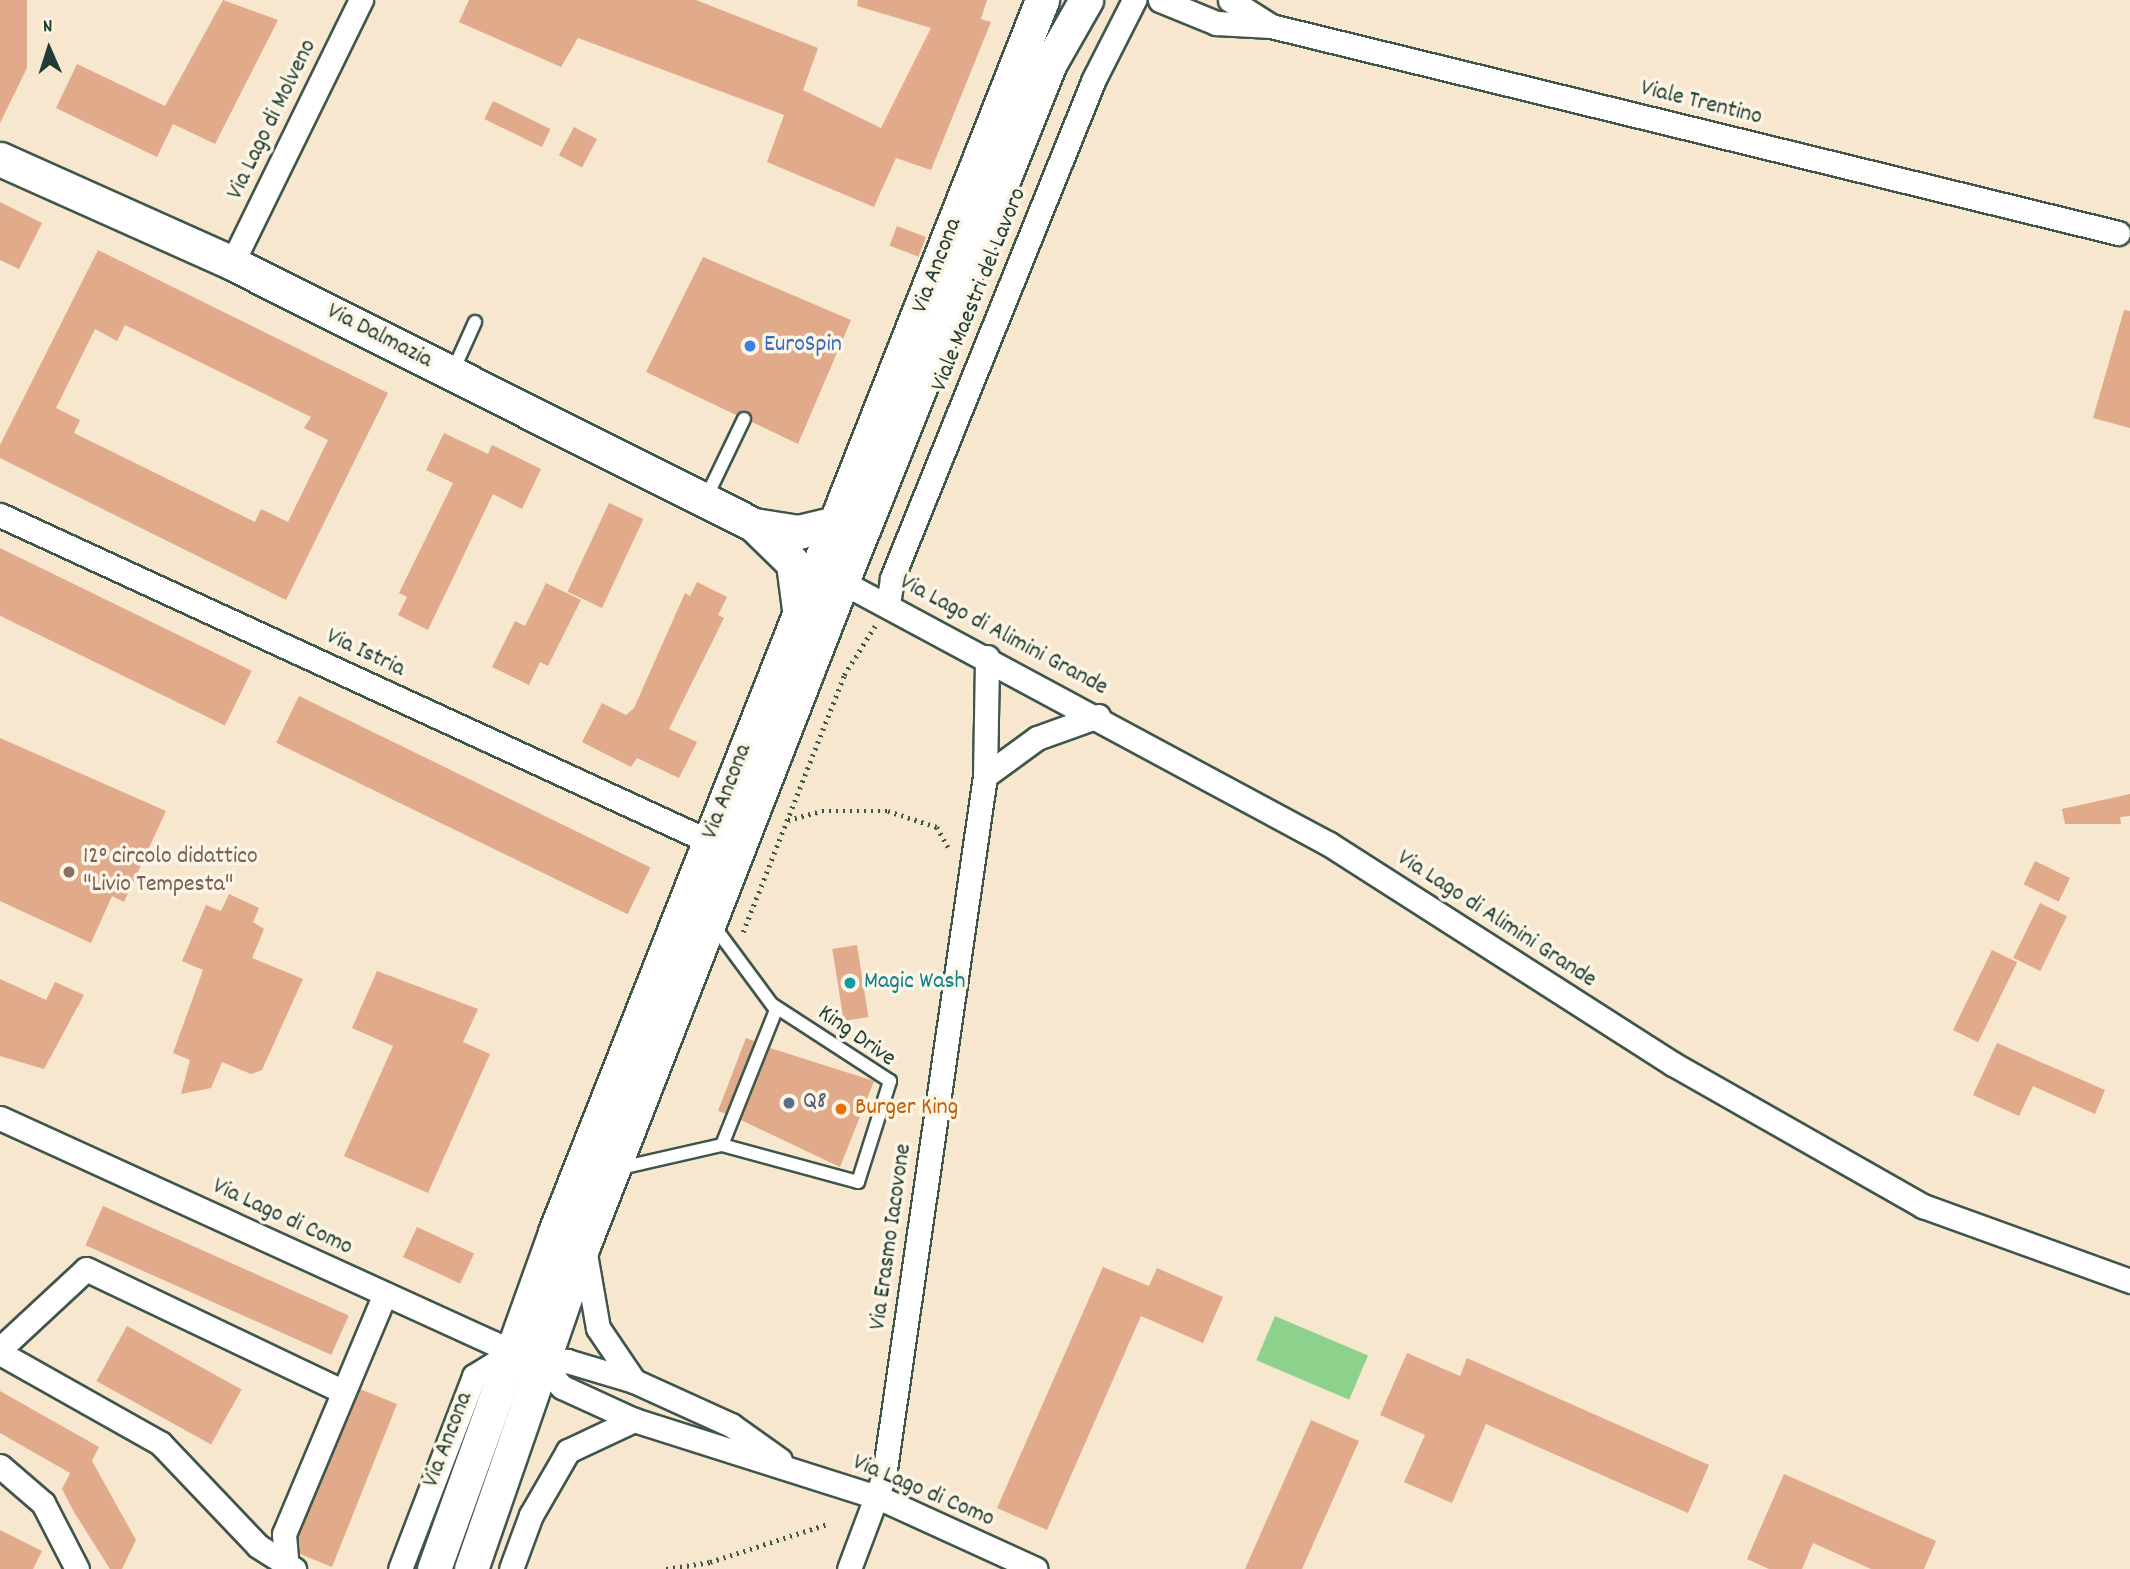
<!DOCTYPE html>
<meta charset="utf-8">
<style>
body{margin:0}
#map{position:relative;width:2130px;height:1569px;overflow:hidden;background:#f7e7cf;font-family:Dekko,sans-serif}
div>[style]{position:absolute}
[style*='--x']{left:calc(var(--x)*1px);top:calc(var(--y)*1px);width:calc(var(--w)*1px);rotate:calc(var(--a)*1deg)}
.green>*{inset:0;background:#8dd28c;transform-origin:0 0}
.building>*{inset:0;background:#e1aa8a;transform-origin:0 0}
.path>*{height:4.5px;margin-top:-2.25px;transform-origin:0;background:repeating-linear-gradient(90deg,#3f564b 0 2px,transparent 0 7px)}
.roads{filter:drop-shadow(2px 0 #3f564b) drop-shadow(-2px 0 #3f564b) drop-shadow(0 2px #3f564b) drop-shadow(0 -2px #3f564b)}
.lane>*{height:12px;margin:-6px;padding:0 6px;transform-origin:6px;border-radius:6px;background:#fff}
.street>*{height:23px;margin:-11.5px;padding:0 11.5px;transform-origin:11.5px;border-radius:11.5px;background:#fff}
.secondary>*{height:33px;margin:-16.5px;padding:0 16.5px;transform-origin:16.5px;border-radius:16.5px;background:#fff}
.dots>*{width:19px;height:19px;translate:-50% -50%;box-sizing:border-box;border:4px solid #fcf5e5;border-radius:50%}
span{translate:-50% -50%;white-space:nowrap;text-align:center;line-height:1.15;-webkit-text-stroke:7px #fcf5e5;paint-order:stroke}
.street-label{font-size:24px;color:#1f3d34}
.shop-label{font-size:24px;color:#366cbe}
.left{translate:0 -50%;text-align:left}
.education-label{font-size:24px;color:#785e54}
.culture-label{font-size:24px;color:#0d838f}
.service-label{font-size:24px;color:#4e5e75}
.food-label{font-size:24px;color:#c56008}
.north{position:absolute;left:14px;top:14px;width:70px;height:70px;-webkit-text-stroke:5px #fcf5e5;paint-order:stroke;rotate:357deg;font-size:19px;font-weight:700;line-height:28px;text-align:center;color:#1f3d34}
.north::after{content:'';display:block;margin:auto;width:24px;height:32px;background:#1f3d34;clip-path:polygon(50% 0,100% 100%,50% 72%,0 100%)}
</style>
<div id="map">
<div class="green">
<i style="left:1275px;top:1316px;width:101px;height:48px;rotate:23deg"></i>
</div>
<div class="building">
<i style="clip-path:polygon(0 0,27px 0,27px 68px,0 123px)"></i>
<i style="clip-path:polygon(223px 0,278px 20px,215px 144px,173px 124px,157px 157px,56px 108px,77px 64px,165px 106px)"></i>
<i style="clip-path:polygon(469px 0,696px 0,818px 48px,803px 90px,881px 128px,931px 28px,857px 6px,858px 0,987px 0,981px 19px,991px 22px,931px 170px,896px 158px,874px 207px,767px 162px,784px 115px,578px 38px,561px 67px,459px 22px)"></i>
<i style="left:493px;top:101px;width:64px;height:20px;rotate:26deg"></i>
<i style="left:574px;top:127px;width:26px;height:32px;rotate:28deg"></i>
<i style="clip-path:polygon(0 202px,42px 223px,19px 269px,0 260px)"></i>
<i style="left:897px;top:226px;width:31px;height:21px;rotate:21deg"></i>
<i style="clip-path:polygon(evenodd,98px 250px,388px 393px,286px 600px,0 458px,0 445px,98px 250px,125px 325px,311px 417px,304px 428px,328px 440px,288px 522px,261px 509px,255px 522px,74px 433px,80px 420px,56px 408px,95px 329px,117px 341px,125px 325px)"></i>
<i style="clip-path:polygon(703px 257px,851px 320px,798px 444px,752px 422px,747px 411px,736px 415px,646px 372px)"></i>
<i style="clip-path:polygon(2124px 310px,2130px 311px,2130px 428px,2093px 418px)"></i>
<i style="clip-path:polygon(444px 433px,488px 454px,492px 445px,541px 469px,522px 509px,493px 494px,428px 630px,398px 615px,407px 597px,399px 593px,453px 483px,426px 470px)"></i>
<i style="left:609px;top:503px;width:38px;height:98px;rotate:25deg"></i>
<i style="left:0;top:548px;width:280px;height:61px;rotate:26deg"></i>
<i style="clip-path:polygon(697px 582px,727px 597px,718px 615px,724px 618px,669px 729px,697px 742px,679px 778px,637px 758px,631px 767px,582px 742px,602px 703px,626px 715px,634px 708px,685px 593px,690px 596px)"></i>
<i style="clip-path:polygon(546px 583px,581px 600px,548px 666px,540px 662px,529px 685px,492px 667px,515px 621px,525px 626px)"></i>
<i style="left:299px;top:696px;width:391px;height:52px;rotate:26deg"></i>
<i style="clip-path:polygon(0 738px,166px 811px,124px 902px,112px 896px,91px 943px,0 901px)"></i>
<i style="clip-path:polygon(2130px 794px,2130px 816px,2120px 817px,2121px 824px,2065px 824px,2062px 809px)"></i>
<i style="left:2035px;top:861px;width:39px;height:26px;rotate:26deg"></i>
<i style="clip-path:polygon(229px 894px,259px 908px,253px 922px,264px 929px,252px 958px,303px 979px,262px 1070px,251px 1074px,222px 1062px,211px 1088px,181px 1094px,190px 1060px,173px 1053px,203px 970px,182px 961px,206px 905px,221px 911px)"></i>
<i style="left:2040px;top:903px;width:30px;height:61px;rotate:26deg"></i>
<i style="left:857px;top:945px;width:73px;height:25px;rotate:81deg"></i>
<i style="left:1992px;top:950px;width:28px;height:89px;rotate:26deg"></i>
<i style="clip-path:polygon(377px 971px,478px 1009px,463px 1042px,490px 1054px,428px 1193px,344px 1156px,393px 1046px,352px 1028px)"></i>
<i style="clip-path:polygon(0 979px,46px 1000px,55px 982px,84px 995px,44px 1069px,0 1056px)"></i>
<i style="left:746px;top:1038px;width:9px;height:78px;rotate:21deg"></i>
<i style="clip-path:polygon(1997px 1043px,2105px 1090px,2095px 1114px,2033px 1086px,2019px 1116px,1973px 1095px)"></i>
<i style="clip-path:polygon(770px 1048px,874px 1081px,840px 1167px,741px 1120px)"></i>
<i style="left:103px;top:1206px;width:269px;height:43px;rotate:24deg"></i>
<i style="left:417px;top:1227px;width:63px;height:33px;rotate:25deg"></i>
<i style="clip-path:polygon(1103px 1267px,1149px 1286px,1157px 1268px,1223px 1297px,1203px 1343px,1141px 1316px,1047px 1530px,997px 1508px)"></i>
<i style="left:127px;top:1326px;width:131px;height:63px;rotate:29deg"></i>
<i style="clip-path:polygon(1407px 1353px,1460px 1376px,1467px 1358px,1709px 1465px,1688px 1513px,1486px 1424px,1452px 1503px,1404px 1482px,1425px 1435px,1380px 1415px)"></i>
<i style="clip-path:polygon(360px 1389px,397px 1404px,332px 1567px,300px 1554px,298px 1536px)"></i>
<i style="clip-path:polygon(0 1391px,99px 1447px,92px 1461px,136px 1540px,122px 1569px,110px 1569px,74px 1512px,62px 1489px,70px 1473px,0 1433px)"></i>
<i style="clip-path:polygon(1311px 1420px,1359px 1441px,1302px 1569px,1245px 1569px)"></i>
<i style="clip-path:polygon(1784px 1474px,1936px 1541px,1924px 1569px,1871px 1569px,1813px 1543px,1802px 1569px,1769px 1569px,1747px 1559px)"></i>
<i style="clip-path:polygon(0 1530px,42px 1551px,33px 1569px,0 1569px)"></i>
</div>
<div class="path">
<i style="--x:788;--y:820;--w:35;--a:-15"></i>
<i style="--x:822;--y:811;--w:66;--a:0"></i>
<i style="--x:888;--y:811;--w:52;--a:18.1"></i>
<i style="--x:937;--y:827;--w:23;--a:61"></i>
<i style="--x:743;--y:932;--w:276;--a:-68.5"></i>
<i style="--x:844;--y:675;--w:58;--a:-57.7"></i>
<i style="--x:666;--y:1569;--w:45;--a:-9"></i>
<i style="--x:710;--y:1562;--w:124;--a:-17.9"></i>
</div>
<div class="roads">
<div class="lane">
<i style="--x:452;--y:373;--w:56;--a:-65.7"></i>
<i style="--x:705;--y:500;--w:90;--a:-64.3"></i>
<i style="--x:722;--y:1145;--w:141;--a:15.2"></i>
<i style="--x:858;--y:1182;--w:106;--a:-72.4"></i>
<i style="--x:890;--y:1081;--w:140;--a:-147"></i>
<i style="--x:616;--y:1169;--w:109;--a:-12.8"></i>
<i style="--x:722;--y:1145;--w:145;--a:-68.2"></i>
<i style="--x:776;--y:1010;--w:106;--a:-126.5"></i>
</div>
<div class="street">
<i style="--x:1160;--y:0;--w:61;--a:22.3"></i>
<i style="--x:1216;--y:23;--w:55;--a:3.1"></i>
<i style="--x:1271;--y:26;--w:872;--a:13.73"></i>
<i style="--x:1230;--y:0;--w:45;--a:32.3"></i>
<i style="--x:232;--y:263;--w:293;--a:-63.9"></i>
<i style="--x:0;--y:515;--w:779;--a:24.72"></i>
<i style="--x:842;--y:582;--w:553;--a:28.28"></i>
<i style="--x:1329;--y:844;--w:408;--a:32.6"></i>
<i style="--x:1673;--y:1064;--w:288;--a:29.6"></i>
<i style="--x:1923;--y:1206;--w:220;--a:19.9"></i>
<i style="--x:888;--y:604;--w:26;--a:-81"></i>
<i style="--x:892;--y:578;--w:538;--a:-67.96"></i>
<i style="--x:1094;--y:79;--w:89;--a:-63.1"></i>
<i style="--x:985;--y:776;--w:64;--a:-36.2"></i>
<i style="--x:1037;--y:738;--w:65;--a:-19.8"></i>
<i style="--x:0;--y:1118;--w:564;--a:24.52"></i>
<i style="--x:513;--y:1352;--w:33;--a:25"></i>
<i style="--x:543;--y:1366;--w:28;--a:48"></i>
<i style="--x:562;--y:1387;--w:79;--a:24.6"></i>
<i style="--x:634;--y:1420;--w:258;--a:17.6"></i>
<i style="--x:880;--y:1498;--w:171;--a:24.5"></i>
<i style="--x:584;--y:1248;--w:81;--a:80.1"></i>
<i style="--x:598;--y:1328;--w:64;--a:55.8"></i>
<i style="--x:634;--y:1381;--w:107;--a:24.4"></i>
<i style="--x:731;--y:1425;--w:60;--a:35.5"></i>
<i style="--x:0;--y:1349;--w:117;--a:-42.9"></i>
<i style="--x:86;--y:1269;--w:281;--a:25.5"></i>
<i style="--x:0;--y:1353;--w:184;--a:29.4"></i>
<i style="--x:160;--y:1443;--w:142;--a:46.4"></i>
<i style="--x:258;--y:1546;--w:43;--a:32.6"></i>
<i style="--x:543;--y:1366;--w:25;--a:-12"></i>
<i style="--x:567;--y:1361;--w:70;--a:16.6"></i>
<i style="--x:0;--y:1466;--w:57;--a:40.7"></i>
<i style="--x:43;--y:1503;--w:74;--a:62.7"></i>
<i style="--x:287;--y:1569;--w:35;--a:-95"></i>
<i style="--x:284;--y:1534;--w:260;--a:-67.2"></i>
<i style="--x:400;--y:1569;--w:207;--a:-69"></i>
<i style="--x:474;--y:1376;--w:46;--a:-31.6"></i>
<i style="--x:511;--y:1569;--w:58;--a:-69.7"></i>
<i style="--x:531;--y:1515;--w:74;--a:-60"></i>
<i style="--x:568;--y:1451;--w:73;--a:-25.2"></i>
<i style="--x:849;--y:1569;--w:99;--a:-69.4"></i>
<i style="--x:884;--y:1476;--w:707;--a:-81.79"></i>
<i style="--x:985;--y:776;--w:119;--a:-89"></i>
</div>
<div class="secondary">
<i style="--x:0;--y:159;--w:254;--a:24.1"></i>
<i style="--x:232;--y:263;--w:584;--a:26.65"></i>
<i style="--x:754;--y:525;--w:45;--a:9"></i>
<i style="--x:798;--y:532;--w:43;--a:-13.4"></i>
<i style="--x:754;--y:525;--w:54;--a:44.3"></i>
<i style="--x:793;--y:563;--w:46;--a:82.6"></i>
<i style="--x:434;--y:1569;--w:358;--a:-70.2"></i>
<i style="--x:555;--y:1232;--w:1325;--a:-68.43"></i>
<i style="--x:471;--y:1569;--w:342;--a:-70.9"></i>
<i style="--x:583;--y:1246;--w:713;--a:-68.69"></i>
<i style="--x:842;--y:582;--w:559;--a:-68.16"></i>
<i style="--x:1050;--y:63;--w:73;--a:-60.3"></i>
</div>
</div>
<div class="dots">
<i style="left:750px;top:346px;background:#3f7fe0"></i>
<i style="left:69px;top:872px;background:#8d6e63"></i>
<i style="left:850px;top:983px;background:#0f9aa8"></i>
<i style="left:789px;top:1103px;background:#5c6f8a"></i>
<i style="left:841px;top:1109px;background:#e8710a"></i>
</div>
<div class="street-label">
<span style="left:1701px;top:104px;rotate:14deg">Viale Trentino</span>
<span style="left:273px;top:120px;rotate:-64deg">Via Lago di Molveno</span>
<span style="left:938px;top:266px;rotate:-69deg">Via Ancona</span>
<span style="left:980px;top:290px;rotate:-68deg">Viale Maestri del Lavoro</span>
<span style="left:379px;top:337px;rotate:27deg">Via Dalmazia</span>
<span style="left:1003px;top:636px;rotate:28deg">Via Lago di Alimini Grande</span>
<span style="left:365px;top:654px;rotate:25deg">Via Istria</span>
<span style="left:728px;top:792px;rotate:-69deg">Via Ancona</span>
<span style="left:1496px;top:920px;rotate:33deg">Via Lago di Alimini Grande</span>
<span style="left:856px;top:1037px;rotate:35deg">King Drive</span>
<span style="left:282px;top:1218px;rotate:25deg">Via Lago di Como</span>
<span style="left:892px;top:1237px;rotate:-82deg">Via Erasmo Iacovone</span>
<span style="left:449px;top:1440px;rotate:-69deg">Via Ancona</span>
<span style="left:923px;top:1492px;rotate:23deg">Via Lago di Como</span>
</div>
<div class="shop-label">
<span class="left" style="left:764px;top:346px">EuroSpin</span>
</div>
<div class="education-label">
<span class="left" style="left:83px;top:872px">12° circolo didattico<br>"Livio Tempesta"</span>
</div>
<div class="culture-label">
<span class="left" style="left:864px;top:983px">Magic Wash</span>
</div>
<div class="service-label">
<span class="left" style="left:803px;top:1103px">Q8</span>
</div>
<div class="food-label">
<span class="left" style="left:855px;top:1109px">Burger King</span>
</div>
<div class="north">N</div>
</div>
